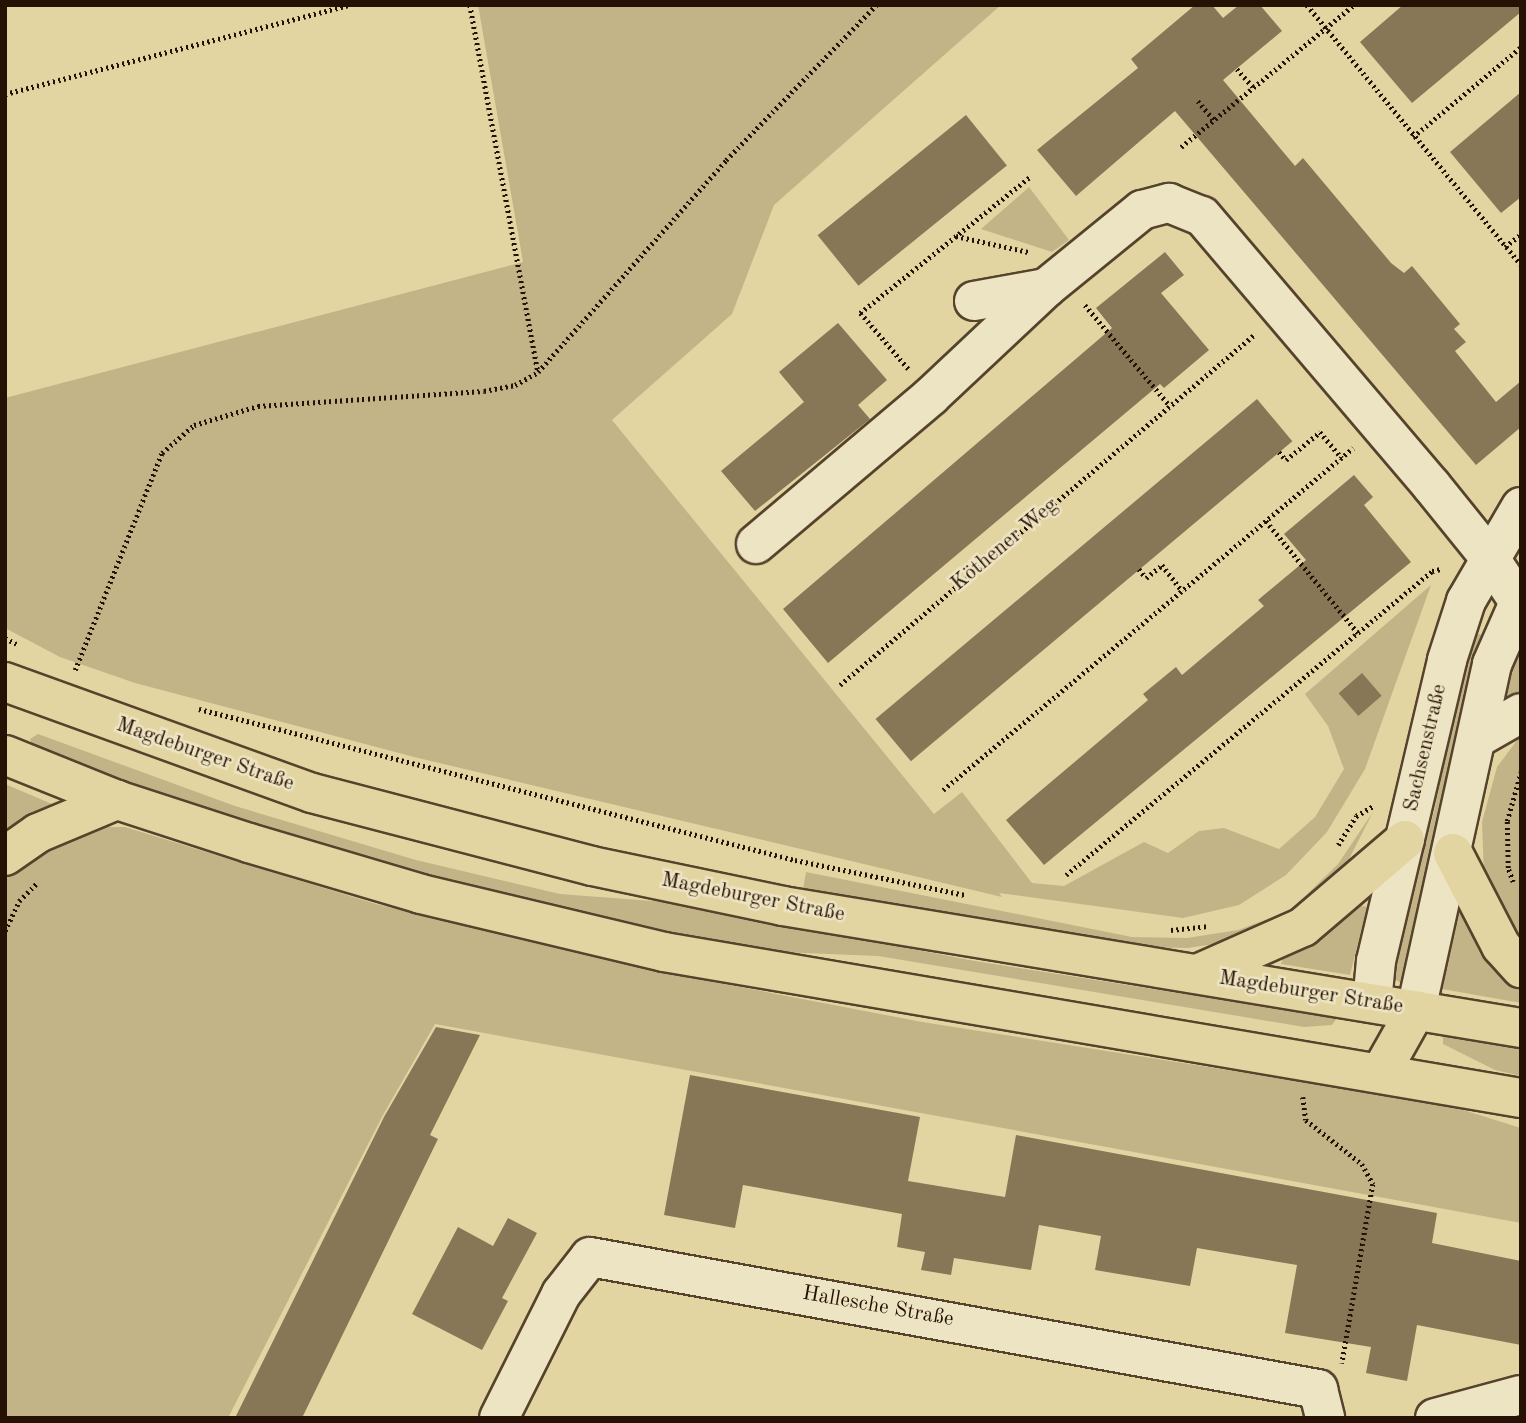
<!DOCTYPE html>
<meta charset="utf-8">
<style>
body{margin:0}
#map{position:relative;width:1526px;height:1423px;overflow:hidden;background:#e3d5a2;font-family:"Old Standard TT",serif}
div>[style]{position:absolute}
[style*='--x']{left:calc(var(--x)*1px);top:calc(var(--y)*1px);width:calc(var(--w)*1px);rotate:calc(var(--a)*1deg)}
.green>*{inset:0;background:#c3b487}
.building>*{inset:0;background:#887756;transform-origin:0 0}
.path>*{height:4.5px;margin-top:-2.25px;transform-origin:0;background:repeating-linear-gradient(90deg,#261204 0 2px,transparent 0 5.5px)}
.roads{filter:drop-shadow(2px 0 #55432c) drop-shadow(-2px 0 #55432c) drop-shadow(0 2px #55432c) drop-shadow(0 -2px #55432c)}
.minor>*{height:38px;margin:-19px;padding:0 19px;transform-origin:19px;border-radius:19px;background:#ede4c3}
.major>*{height:38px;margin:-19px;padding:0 19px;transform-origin:19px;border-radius:19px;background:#e3d5a2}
span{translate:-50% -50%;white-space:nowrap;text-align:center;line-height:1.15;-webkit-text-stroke:5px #ede4c3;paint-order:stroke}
.street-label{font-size:21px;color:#261204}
.frame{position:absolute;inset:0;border:7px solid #261204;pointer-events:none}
</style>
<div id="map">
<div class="green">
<i style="clip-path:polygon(478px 5px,1001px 5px,774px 205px,732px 314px,612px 420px,934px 814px,962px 792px,1032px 883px,1064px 886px,1144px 842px,1168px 853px,1199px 831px,1224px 828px,1279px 849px,1315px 817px,1344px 769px,1328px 726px,1305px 694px,1431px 585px,1365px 769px,1327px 832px,1286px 875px,1239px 905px,1183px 918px,999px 893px,1002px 897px,414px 757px,135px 683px,60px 657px,5px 628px,5px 398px,523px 262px)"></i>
<i style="clip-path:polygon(1029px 187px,1069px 240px,1052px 252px,981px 229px)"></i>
<i style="clip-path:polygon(1480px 634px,1485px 638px,1409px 982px,1402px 984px,1395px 979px,1398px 944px,1434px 812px,1462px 673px,1473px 635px)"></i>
<i style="clip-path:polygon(1521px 641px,1521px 691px,1500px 705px,1505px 672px)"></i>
<i style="clip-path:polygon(38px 734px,235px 806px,416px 860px,560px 894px,666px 902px,975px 961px,1337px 1018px,1332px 1025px,1304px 1027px,878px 956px,754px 951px,604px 920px,335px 853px,191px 808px,33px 748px,30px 739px)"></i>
<i style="clip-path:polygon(1521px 735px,1521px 940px,1505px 923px,1484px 875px,1482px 822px,1497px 767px)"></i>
<i style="clip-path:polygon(5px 784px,59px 807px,5px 839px)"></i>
<i style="clip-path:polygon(1373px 812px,1344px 869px,1299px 912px,1297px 904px,1338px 864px)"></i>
<i style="clip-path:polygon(88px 827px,125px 827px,376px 904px,657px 971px,922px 1022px,1444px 1104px,1521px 1128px,1521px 1223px,435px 1024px,383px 1115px,228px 1418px,5px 1418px,5px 878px,15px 867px)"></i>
<i style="clip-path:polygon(806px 872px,1132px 937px,1187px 938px,1238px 930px,1279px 915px,1286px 919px,1241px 940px,1188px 948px,1131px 947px,803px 889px)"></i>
<i style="clip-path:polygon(1461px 902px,1505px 976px,1521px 989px,1521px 1003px,1442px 989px)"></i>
<i style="clip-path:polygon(1353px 903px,1367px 907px,1350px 975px,1281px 964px,1284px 954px)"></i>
<i style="clip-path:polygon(1443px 1034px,1521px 1048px,1521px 1076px,1495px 1070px,1443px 1044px)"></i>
</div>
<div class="building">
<i style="clip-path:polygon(1195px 5px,1212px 5px,1223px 18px,1239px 5px,1260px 5px,1282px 31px,1223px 80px,1295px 166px,1303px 158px,1391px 263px,1404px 273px,1412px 266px,1460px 324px,1454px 329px,1466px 342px,1455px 351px,1496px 402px,1521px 381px,1521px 427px,1476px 465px,1175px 111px,1076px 196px,1037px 150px,1138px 68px,1131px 59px)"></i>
<i style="clip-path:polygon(1403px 5px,1521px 5px,1521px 12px,1412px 103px,1360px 42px)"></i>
<i style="clip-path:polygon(1521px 92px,1521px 197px,1501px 213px,1450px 152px)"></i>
<i style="left:966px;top:115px;width:65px;height:191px;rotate:51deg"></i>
<i style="clip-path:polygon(1165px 252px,1184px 275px,1161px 293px,1209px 350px,1164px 388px,1160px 384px,828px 663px,783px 609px,1112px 328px,1096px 308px)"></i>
<i style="clip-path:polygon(838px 323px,887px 380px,858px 405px,870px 419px,755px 511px,721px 471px,804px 402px,779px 372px)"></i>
<i style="left:1257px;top:399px;width:55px;height:498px;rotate:50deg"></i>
<i style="clip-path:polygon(1354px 475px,1373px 497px,1364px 505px,1411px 562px,1044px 865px,1006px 820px,1148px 700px,1143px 694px,1176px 667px,1182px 675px,1264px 606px,1258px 600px,1306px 560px,1284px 534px)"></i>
<i style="left:1362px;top:673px;width:30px;height:31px;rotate:49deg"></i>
<i style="clip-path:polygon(436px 1027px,480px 1035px,430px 1135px,438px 1139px,302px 1418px,235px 1418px,384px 1117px)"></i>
<i style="clip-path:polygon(690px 1075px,920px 1117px,908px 1181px,1005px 1197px,1016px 1135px,1437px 1213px,1432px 1243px,1521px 1261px,1521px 1345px,1417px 1325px,1407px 1381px,1366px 1373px,1371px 1347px,1285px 1333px,1297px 1265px,1197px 1248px,1190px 1286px,1095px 1270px,1101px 1236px,1039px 1225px,1031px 1270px,954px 1258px,951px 1275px,921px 1270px,925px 1252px,897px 1247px,902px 1214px,743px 1185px,735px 1228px,664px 1215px)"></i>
<i style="clip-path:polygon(508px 1218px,537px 1233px,502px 1298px,508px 1301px,482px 1350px,412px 1314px,458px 1227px,493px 1246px)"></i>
</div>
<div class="path">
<i style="--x:470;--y:5;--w:373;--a:79.5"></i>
<i style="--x:1307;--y:5;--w:337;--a:50.5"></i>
<i style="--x:1237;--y:69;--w:24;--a:48"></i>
<i style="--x:5;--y:94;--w:356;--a:-14.5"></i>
<i style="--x:1198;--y:101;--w:25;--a:50"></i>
<i style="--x:1413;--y:137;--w:141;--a:-39.8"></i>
<i style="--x:1181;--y:147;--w:224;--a:-39.4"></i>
<i style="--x:956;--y:236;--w:74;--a:12.5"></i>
<i style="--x:1505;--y:247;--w:21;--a:-39"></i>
<i style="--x:1085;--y:305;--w:132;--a:49.9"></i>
<i style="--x:908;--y:369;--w:74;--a:-130.6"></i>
<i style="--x:860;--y:313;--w:218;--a:-38.7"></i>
<i style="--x:1279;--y:452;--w:11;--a:49"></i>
<i style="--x:1286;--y:460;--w:44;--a:-39.5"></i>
<i style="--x:1320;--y:432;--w:34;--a:50"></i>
<i style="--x:1266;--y:521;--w:145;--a:50.6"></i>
<i style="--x:1139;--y:569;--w:11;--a:52"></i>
<i style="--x:1146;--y:578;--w:21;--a:-39"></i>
<i style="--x:1162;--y:565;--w:33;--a:52"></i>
<i style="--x:5;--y:638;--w:13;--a:27"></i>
<i style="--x:75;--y:670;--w:234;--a:-68.2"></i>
<i style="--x:162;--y:453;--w:43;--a:-41.2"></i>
<i style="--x:194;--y:425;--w:67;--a:-16.5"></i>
<i style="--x:258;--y:406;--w:226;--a:-3.8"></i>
<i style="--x:484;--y:391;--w:32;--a:-11"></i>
<i style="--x:515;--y:385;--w:26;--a:-29"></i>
<i style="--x:538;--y:372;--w:283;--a:-48.4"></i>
<i style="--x:726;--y:160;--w:216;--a:-45.9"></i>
<i style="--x:840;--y:685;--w:542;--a:-40.21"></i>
<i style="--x:199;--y:709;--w:615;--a:14.22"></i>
<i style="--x:795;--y:860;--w:175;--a:11.6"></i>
<i style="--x:943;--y:790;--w:534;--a:-39.83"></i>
<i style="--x:1338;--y:845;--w:34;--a:-58"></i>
<i style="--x:1356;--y:816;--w:20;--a:-30"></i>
<i style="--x:1066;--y:875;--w:476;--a:-39.7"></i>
<i style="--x:1432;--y:571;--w:9;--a:-13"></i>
<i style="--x:1513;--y:882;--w:15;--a:-110"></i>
<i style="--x:1508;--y:868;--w:47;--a:-91.2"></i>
<i style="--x:1507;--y:821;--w:51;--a:-74.1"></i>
<i style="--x:1171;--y:930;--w:37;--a:-6"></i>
<i style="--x:5;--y:931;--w:33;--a:-65"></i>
<i style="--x:19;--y:901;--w:25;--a:-45"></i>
<i style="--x:1303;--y:1097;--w:23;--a:83"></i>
<i style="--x:1306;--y:1120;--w:71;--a:38.2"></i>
<i style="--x:1362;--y:1164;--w:23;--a:61"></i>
<i style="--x:1373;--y:1184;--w:182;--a:99.8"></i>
</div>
<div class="roads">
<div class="minor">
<i style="--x:974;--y:301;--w:73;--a:-10.2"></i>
<i style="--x:1046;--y:288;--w:124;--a:-39.1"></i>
<i style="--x:1142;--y:210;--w:28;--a:-15"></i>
<i style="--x:1169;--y:203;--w:35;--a:22"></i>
<i style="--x:1202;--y:216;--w:353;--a:49.6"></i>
<i style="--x:1431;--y:485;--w:92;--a:51.1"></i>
<i style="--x:1489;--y:557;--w:58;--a:56.3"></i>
<i style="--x:756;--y:544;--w:229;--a:-40.2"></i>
<i style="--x:931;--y:396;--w:158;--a:-43.2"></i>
<i style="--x:1479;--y:737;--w:48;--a:-29.7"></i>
<i style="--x:1372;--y:1003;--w:42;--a:-84.6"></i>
<i style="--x:1376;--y:961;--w:309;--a:-76.7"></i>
<i style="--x:1447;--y:660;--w:62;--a:-72.1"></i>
<i style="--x:1466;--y:601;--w:109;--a:-59.7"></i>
<i style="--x:1416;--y:1010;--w:354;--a:-77.6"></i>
<i style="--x:1492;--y:664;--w:72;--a:-66.3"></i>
<i style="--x:499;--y:1418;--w:139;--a:-63.4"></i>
<i style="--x:561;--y:1294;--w:47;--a:-51.9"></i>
<i style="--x:590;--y:1257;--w:740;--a:10.28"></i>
<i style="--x:1318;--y:1389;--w:30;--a:76"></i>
<i style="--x:1435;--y:1418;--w:89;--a:-15"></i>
</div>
<div class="major">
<i style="--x:5;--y:682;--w:326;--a:19.9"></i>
<i style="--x:312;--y:793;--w:289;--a:14.6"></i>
<i style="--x:592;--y:866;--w:195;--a:11.8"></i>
<i style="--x:783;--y:906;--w:748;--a:9.39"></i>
<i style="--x:5;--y:755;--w:121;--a:21.9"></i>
<i style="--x:117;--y:800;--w:139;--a:18"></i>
<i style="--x:249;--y:843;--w:179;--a:16.5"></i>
<i style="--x:421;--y:894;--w:250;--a:13.4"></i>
<i style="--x:664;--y:952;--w:869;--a:9.67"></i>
<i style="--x:1453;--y:853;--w:105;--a:62.7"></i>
<i style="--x:1501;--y:946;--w:30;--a:48"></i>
<i style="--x:5;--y:856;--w:40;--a:-34.9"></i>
<i style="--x:38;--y:833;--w:86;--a:-22.7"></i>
<i style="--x:1197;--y:974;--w:116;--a:-23.9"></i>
<i style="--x:1303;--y:927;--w:134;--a:-40.5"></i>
<i style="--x:1381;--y:1072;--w:71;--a:-60.6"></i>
</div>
</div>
<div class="street-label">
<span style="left:1005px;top:545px;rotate:-40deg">Köthener Weg</span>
<span style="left:1426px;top:748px;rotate:-77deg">Sachsenstraße</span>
<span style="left:205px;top:755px;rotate:19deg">Magdeburger Straße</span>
<span style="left:753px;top:898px;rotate:11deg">Magdeburger Straße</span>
<span style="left:1311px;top:993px;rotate:9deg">Magdeburger Straße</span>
<span style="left:878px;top:1307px;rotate:10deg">Hallesche Straße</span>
</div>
<div class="frame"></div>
</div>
